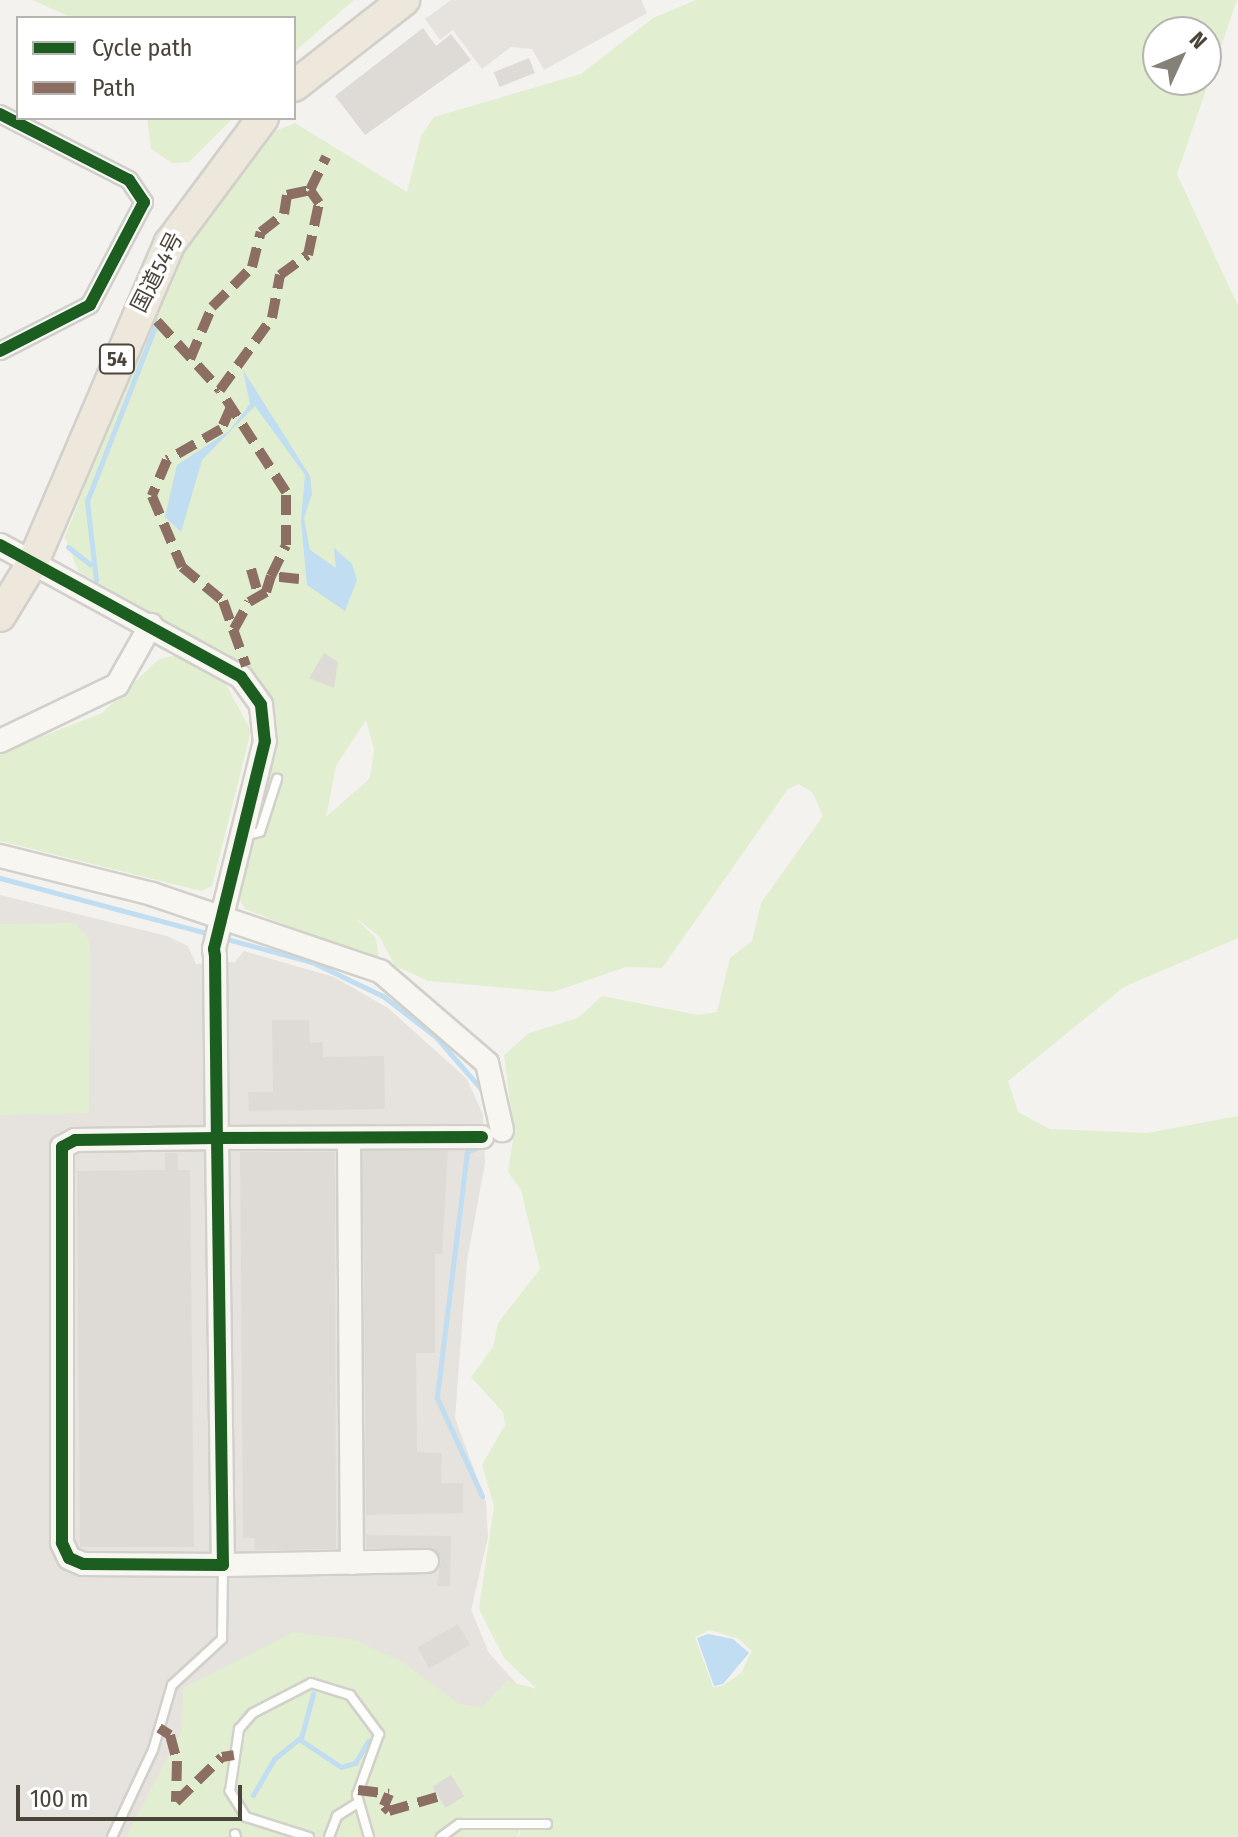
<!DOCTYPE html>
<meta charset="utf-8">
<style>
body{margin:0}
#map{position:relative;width:1238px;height:1837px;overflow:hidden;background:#f4f2ee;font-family:"Fira Sans Condensed","Noto Sans JP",sans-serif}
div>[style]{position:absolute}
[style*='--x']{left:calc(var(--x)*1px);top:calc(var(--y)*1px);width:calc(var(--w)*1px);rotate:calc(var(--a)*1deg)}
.industrial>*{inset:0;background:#e6e2de}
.green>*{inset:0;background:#e1eecf}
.parking>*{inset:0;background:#e6e3df;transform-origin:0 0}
.water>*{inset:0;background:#c0ddf1}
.stream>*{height:5px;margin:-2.5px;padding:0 2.5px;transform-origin:2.5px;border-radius:2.5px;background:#c0ddf1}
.building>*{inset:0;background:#dedbd6;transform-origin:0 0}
.roads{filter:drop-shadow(2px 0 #d2d0cb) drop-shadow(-2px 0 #d2d0cb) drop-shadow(0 2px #d2d0cb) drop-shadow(0 -2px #d2d0cb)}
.lane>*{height:8px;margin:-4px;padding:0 4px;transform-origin:4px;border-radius:4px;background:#fdfdfc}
.street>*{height:16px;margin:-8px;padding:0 8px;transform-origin:8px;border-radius:8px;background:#fdfdfc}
.secondary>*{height:22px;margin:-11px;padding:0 11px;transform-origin:11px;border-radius:11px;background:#f7f6f1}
.highway>*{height:30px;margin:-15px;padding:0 15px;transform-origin:15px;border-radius:15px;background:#ede8db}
.quiet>*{height:10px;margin-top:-5px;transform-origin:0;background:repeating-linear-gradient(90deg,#8d6e63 0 20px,transparent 0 30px)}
.cycleway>*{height:12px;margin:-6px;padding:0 6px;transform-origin:6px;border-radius:6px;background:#1b5e20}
span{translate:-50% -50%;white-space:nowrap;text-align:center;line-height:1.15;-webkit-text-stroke:7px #fff;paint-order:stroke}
.shield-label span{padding:2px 6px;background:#fff;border:2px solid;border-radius:6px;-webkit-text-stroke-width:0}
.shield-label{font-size:20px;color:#4b4439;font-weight:700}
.street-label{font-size:22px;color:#4b4439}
.legend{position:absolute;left:16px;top:16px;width:280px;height:104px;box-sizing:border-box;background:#fff;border:2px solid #b7b4b0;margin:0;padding:10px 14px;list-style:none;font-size:24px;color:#4b4439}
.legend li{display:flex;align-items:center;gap:16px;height:40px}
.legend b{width:40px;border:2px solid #b7b4b0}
.north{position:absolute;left:1142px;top:16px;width:80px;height:80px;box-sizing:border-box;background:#fff;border:2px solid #b7b4b0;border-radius:50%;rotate:46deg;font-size:22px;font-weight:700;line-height:32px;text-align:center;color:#4b4439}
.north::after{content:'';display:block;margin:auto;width:28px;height:36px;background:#868178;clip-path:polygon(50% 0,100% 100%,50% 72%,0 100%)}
.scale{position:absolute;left:16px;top:1785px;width:226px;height:36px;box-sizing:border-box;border:4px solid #4b4439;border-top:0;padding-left:10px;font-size:24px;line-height:28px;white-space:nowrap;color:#4b4439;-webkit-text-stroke:6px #fff;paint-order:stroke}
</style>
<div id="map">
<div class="industrial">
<i style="clip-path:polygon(0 895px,167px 936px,188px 946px,196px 964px,235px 962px,244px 951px,334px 977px,388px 1008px,467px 1079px,483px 1115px,485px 1163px,467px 1261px,455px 1418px,486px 1502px,488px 1537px,471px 1610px,489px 1653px,523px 1691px,191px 1837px,0 1837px)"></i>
</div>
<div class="green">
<i style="clip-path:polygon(32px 0,354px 0,294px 52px,294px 18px,73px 18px)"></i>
<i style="clip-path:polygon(evenodd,696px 0,1237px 0,1177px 174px,1238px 306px,1238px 938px,1124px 987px,1008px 1081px,1018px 1112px,1050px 1129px,1147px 1133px,1238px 1116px,1238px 1837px,519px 1837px,521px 1827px,517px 1837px,126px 1837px,182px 1730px,183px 1688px,293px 1632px,355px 1640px,404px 1663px,459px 1704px,482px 1707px,507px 1681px,537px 1689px,504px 1658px,479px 1609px,494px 1506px,482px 1465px,505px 1425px,503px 1412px,471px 1377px,493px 1347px,498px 1323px,540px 1269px,521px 1190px,508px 1172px,514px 1134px,504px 1055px,529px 1033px,578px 1018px,602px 996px,698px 1015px,717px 1012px,730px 958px,752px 941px,761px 903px,823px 816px,813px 793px,799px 784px,788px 789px,662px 968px,626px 967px,553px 992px,429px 981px,395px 966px,379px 936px,354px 917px,376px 938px,379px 961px,245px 909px,238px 896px,270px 761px,232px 660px,78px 571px,65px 537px,165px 282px,263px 136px,295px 123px,407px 192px,421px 136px,434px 117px,581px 74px,653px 18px,696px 0,1158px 32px,1206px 32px,1206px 80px,1158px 80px,1158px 32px,696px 0,366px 720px,374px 749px,370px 778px,326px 817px,336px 766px,366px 720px,696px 0,710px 1630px,739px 1639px,752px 1651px,741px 1673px,722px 1686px,713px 1687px,695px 1637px,710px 1630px)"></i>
<i style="clip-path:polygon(147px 118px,233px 118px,189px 162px,172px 163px,151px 149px)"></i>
<i style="clip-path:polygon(177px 655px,225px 682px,251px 731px,212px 886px,201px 891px,0 841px,0 753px,102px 713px,159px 659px)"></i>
<i style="clip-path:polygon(75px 923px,90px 940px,89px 1113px,0 1115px,0 924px)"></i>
</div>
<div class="parking">
<i style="clip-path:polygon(451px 0,641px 0,647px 13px,544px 70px,532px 49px,511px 47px,482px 69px,453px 30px,440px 40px,425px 19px)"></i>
<i style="left:0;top:1123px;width:40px;height:142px"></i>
<i style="clip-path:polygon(34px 1573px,153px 1575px,157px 1605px,402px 1604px,405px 1576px,418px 1574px,436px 1590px,454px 1590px,456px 1620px,395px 1655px,354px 1638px,295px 1629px,181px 1686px,33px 1672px)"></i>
</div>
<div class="water">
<i style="clip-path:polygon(243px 370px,310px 476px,312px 494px,304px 518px,310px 550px,336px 568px,334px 548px,352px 564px,357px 580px,345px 611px,307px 585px,301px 521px,305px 475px,255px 406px,202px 460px,181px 532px,165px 517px,177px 465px,229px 431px,250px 404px)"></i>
<i style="clip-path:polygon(708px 1634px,733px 1639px,749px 1653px,723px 1684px,714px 1686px,697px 1638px)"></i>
</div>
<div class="stream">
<i style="--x:68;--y:547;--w:28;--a:38"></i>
<i style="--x:96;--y:580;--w:80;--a:-96.5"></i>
<i style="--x:87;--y:501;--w:193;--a:-68.7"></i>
<i style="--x:0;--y:878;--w:217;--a:14.9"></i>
<i style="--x:223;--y:938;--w:92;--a:15.1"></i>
<i style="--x:312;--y:962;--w:79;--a:25.6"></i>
<i style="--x:383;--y:996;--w:67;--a:37.7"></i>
<i style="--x:436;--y:1037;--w:72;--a:49"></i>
<i style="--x:476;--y:1148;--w:10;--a:156"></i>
<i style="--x:467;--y:1152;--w:248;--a:97"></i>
<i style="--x:437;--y:1398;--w:108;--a:65.3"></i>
<i style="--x:301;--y:1738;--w:46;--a:-74.7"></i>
<i style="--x:253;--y:1795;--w:42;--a:-59.7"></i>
<i style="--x:274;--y:1759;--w:32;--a:-39"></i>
<i style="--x:299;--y:1739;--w:50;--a:33.7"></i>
<i style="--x:341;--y:1767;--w:15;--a:-16"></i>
<i style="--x:355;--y:1763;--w:26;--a:-59"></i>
</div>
<div class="building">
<i style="clip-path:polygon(423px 28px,436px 46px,451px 34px,471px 60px,365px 135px,335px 96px)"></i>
<i style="left:529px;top:58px;width:16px;height:38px;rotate:68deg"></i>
<i style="clip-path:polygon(324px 653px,338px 662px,334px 688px,309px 678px)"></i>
<i style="clip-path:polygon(272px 1020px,309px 1020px,310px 1043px,323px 1042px,323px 1057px,384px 1056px,385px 1109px,249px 1111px,248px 1092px,273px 1092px)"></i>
<i style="clip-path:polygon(363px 1151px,448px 1151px,442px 1254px,435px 1254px,435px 1353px,416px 1353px,417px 1452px,442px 1453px,441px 1483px,463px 1483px,463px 1513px,366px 1515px)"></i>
<i style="clip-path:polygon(240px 1152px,335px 1152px,336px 1549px,255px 1550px,255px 1538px,243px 1538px)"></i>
<i style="clip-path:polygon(165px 1153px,178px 1153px,178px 1170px,190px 1170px,194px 1547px,80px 1547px,77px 1171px,165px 1170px)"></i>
<i style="clip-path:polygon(366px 1535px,451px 1536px,450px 1586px,437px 1586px,441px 1560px,434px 1549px,366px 1548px)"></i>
<i style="left:458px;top:1624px;width:24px;height:47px;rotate:60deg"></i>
<i style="left:451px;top:1775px;width:25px;height:22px;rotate:58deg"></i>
</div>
<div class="roads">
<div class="lane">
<i style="--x:243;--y:836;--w:17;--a:-13"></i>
<i style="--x:260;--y:832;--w:56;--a:-72.2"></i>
<i style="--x:235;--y:1834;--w:3;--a:72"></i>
<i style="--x:112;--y:1837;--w:96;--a:-64.8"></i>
<i style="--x:153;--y:1750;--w:68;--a:-73.7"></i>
<i style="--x:172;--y:1685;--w:68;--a:-42.6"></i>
<i style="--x:222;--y:1639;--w:74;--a:-89.2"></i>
<i style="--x:309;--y:1837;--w:66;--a:-162.4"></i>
<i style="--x:246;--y:1817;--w:31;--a:-122"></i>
<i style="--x:230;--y:1791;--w:63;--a:-81.7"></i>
<i style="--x:239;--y:1729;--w:21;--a:-49"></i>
<i style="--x:253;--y:1713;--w:65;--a:-27.3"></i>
<i style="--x:311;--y:1683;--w:41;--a:17.1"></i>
<i style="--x:350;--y:1695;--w:49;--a:53.4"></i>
<i style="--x:379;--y:1734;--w:65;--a:109.8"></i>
<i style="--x:357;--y:1795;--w:44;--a:74.1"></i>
<i style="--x:329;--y:1837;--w:22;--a:-69"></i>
<i style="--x:337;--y:1816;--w:25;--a:-32"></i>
<i style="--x:441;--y:1837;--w:22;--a:-36"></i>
<i style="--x:459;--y:1824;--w:88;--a:0"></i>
</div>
<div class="street">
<i style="--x:0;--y:114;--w:145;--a:27.1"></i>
<i style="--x:129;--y:180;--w:27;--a:56"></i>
<i style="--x:144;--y:202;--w:116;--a:117.7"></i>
<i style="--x:90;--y:305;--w:101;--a:152.9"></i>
</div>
<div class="secondary">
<i style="--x:0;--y:545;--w:275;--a:28.7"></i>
<i style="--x:241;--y:677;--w:34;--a:54"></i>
<i style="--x:261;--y:705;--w:36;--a:84"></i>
<i style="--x:265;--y:741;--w:214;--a:103.8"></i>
<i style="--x:214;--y:949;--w:7;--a:82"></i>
<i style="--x:215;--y:956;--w:182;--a:89.4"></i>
<i style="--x:217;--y:1138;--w:427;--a:89.2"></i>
<i style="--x:223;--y:1565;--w:140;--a:-179.6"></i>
<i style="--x:83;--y:1564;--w:15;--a:-157"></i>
<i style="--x:69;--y:1558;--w:17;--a:-115"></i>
<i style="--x:62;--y:1543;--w:396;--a:-90"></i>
<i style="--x:62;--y:1147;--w:15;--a:-28"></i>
<i style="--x:75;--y:1140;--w:142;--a:-0.8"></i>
<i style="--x:217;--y:1138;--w:265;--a:-0.2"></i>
<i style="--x:0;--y:741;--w:130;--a:-25.6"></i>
<i style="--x:117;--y:685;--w:69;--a:-60.5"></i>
<i style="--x:0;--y:856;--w:157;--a:14"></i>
<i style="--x:152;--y:894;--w:241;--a:18.7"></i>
<i style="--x:380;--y:971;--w:141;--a:40.7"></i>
<i style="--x:487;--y:1063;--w:69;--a:77.4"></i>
<i style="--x:349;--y:1138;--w:425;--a:89.6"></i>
<i style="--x:223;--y:1565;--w:204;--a:-1.1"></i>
</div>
<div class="highway">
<i style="--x:294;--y:86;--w:140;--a:-38"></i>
<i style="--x:0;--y:616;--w:63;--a:-58.6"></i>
<i style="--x:33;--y:562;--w:347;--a:-66.8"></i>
<i style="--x:170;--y:243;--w:156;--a:-53.4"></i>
</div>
</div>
<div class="quiet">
<i style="--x:157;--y:321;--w:93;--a:47.6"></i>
<i style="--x:190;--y:359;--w:56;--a:-67.1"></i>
<i style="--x:212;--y:307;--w:57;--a:-45"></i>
<i style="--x:252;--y:267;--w:36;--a:-76"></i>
<i style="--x:261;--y:232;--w:29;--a:-38"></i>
<i style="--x:284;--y:214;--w:19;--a:-81"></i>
<i style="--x:287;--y:195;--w:24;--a:-12"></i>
<i style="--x:231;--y:407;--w:24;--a:114"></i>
<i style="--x:221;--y:429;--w:62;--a:150.1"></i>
<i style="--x:167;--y:460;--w:39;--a:113"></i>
<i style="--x:152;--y:496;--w:77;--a:67.1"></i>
<i style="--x:182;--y:567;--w:53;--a:39.7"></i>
<i style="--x:223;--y:601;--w:69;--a:70.5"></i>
<i style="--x:251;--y:569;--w:25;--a:74"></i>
<i style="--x:299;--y:579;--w:28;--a:-174"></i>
<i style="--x:271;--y:576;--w:34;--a:-64"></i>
<i style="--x:286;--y:545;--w:53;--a:-90"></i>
<i style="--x:286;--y:492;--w:121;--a:-122.9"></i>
<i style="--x:220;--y:390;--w:89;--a:-54.2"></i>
<i style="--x:272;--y:318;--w:44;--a:-79.5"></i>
<i style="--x:280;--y:275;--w:34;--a:-36"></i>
<i style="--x:308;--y:255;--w:53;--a:-78.1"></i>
<i style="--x:319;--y:203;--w:16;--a:-125"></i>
<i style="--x:310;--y:190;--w:37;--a:-64"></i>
<i style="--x:234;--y:629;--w:31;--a:-61"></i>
<i style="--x:249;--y:602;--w:20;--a:-30"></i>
<i style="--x:266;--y:592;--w:17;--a:-73"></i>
<i style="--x:159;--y:1728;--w:13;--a:32"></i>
<i style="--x:170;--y:1735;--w:27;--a:75"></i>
<i style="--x:177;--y:1761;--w:41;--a:91.4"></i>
<i style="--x:176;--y:1802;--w:64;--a:-44.4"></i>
<i style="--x:222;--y:1757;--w:12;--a:-9"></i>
<i style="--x:358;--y:1790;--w:31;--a:7"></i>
<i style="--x:389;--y:1794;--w:13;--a:113"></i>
<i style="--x:384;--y:1806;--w:7;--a:45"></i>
<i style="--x:389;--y:1811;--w:50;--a:-16.3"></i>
</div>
<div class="cycleway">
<i style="--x:0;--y:114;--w:145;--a:27.1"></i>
<i style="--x:129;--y:180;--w:27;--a:56"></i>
<i style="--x:144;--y:202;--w:116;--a:117.7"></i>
<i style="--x:90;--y:305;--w:101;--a:152.9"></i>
<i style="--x:0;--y:545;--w:275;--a:28.7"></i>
<i style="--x:241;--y:677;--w:34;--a:54"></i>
<i style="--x:261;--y:705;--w:36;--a:84"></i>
<i style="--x:265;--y:741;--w:214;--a:103.8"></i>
<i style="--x:214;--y:949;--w:7;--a:82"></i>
<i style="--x:215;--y:956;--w:182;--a:89.4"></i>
<i style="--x:217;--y:1138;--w:427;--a:89.2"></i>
<i style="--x:223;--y:1565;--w:140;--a:-179.6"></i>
<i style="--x:83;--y:1564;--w:15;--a:-157"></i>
<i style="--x:69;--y:1558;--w:17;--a:-115"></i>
<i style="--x:62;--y:1543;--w:396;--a:-90"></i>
<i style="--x:62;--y:1147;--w:15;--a:-28"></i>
<i style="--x:75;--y:1140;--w:142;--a:-0.8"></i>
<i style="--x:217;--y:1138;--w:265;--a:-0.2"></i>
</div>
<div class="shield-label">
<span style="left:117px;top:359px">54</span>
</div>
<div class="street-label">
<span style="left:157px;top:272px;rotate:-63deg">国道54号</span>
</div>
<ul class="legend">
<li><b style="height:10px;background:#1b5e20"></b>Cycle path</li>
<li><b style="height:10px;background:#8d6e63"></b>Path</li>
</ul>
<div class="north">N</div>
<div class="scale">100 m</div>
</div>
